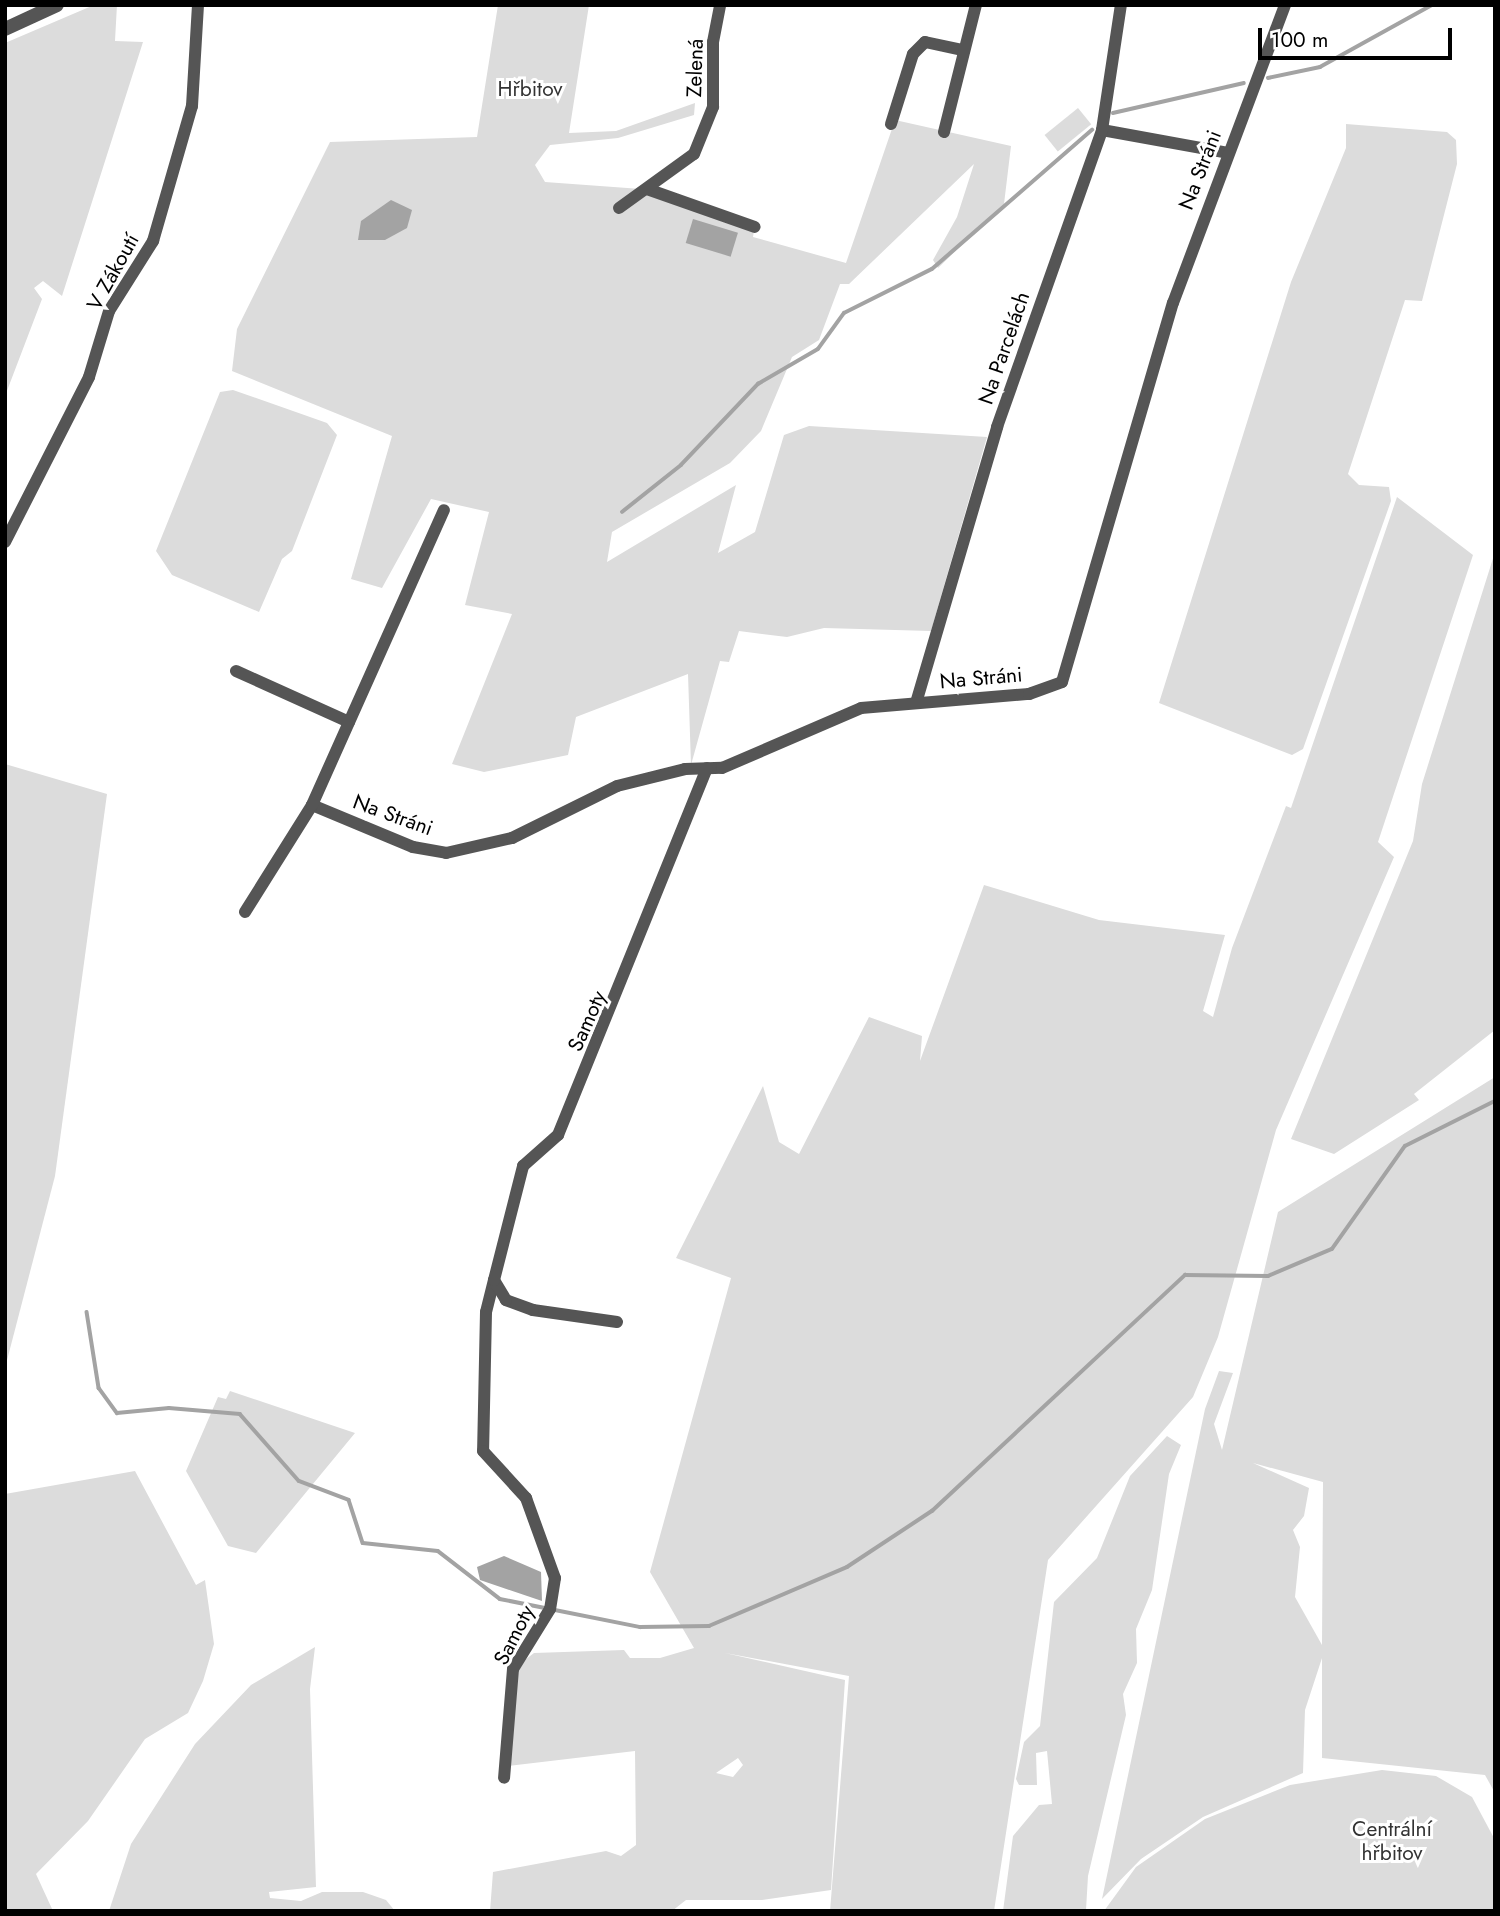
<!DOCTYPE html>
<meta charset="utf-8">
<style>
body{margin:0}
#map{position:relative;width:1500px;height:1916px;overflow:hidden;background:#fff;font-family:Jost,sans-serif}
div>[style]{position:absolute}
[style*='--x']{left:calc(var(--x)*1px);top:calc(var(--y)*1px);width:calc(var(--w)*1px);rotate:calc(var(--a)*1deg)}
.green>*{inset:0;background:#dcdcdc;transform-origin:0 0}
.water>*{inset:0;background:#a3a3a3;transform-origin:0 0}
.stream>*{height:3.5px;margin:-1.75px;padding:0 1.75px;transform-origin:1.75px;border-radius:1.75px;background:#a3a3a3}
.minor>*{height:12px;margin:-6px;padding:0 6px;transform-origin:6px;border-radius:6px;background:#555}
.tertiary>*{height:14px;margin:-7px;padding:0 7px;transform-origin:7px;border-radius:7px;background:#555}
span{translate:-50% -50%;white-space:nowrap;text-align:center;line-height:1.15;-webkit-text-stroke:6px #fff;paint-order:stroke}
.street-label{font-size:21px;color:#000}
.park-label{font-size:21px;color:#333}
.frame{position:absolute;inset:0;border:7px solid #000;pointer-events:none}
.scale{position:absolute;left:1258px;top:28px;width:194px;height:32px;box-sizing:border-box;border:4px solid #000;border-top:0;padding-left:9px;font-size:21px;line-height:24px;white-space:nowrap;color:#000;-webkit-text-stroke:5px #fff;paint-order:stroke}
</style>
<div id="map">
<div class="green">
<i style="clip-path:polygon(94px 5px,117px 5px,115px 41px,143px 42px,62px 296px,43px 281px,34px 288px,42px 299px,5px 396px,5px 43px)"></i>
<i style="clip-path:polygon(498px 5px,589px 5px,569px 133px,616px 131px,695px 103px,694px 115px,618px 138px,550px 145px,535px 165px,545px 182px,641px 189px,754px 231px,753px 237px,846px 263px,895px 120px,1011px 146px,1004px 204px,938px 268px,933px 260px,957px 217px,974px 164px,849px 284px,840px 284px,819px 340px,792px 357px,761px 431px,730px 463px,612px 532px,607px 562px,736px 485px,718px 553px,755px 532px,784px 435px,809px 426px,987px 437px,931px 631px,824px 628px,787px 637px,739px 631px,729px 662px,720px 661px,691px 765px,688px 674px,576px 717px,568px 755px,484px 772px,452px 764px,512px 614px,465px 605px,489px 512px,431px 499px,382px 588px,351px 579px,392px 436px,232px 371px,237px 329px,330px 142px,477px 137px)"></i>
<i style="left:1078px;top:108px;width:21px;height:43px;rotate:51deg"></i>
<i style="clip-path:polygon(1346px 124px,1447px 132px,1456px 140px,1457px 164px,1422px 301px,1405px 300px,1348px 474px,1359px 485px,1389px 487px,1391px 501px,1303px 749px,1292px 755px,1159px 703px,1291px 282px,1346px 148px)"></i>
<i style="clip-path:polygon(233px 390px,327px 423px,337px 435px,292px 551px,282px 559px,259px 612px,172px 575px,156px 551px,220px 392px)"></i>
<i style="clip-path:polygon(evenodd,1397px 497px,1473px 555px,1378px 842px,1394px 857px,1276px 1130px,1218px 1337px,1193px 1397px,1048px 1560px,994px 1911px,830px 1911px,849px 1676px,725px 1653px,845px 1680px,831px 1890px,762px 1900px,686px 1900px,672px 1911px,490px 1911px,493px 1872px,606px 1851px,621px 1856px,636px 1845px,635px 1751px,507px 1766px,517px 1666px,534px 1653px,624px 1650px,630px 1658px,660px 1658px,694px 1648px,650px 1572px,731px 1278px,676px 1258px,763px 1086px,779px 1142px,799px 1154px,869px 1017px,922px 1036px,920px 1061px,984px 885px,1099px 920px,1225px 935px,1203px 1011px,1213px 1017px,1232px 948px,1286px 806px,1291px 808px,1397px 497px,738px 1758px,743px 1765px,733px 1777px,716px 1773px,738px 1758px)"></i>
<i style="clip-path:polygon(1495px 552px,1495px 1030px,1414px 1094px,1419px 1100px,1334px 1154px,1291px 1139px,1413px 841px,1422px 784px)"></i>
<i style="clip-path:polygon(5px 764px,107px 794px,55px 1176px,5px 1368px)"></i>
<i style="clip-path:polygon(evenodd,1495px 1077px,1495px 1793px,1485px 1775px,1322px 1758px,1322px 1658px,1305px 1710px,1303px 1773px,1203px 1817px,1141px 1859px,1102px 1899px,1205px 1409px,1219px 1371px,1233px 1373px,1214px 1424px,1222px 1450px,1278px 1212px,1495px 1077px,1253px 1463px,1323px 1482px,1322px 1645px,1295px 1597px,1300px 1547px,1293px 1530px,1304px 1516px,1309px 1488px,1253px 1463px)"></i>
<i style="clip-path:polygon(230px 1391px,355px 1433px,256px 1553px,228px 1546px,186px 1471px,218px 1397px,226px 1399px)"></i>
<i style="clip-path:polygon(1167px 1436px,1181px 1445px,1169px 1474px,1152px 1590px,1136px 1629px,1137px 1663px,1123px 1694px,1126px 1715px,1088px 1876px,1086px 1910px,1003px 1911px,1013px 1836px,1039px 1805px,1052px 1804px,1047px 1751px,1036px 1753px,1037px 1785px,1019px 1785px,1016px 1779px,1024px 1742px,1040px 1726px,1054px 1602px,1097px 1558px,1130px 1476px)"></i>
<i style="clip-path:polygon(135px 1471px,196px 1585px,205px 1580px,214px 1644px,203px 1681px,188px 1713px,145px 1739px,88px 1821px,36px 1874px,53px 1911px,5px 1911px,5px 1494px)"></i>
<i style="clip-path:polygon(315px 1647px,310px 1689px,316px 1887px,269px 1892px,270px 1898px,301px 1901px,322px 1892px,363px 1892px,386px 1900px,395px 1911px,109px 1911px,131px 1844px,195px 1744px,251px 1685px)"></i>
<i style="clip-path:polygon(1382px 1770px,1436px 1776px,1472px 1797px,1495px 1840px,1495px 1911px,1104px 1911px,1136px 1867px,1205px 1819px,1290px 1785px)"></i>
</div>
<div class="water">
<i style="clip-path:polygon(391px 200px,412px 210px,407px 228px,385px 240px,358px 240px,361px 221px)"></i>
<i style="left:693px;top:219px;width:47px;height:25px;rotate:17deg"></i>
<i style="clip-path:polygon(504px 1556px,541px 1572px,542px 1601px,480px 1580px,477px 1567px)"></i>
</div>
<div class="stream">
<i style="--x:1268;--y:78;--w:53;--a:-11.9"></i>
<i style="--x:1320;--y:67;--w:128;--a:-29"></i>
<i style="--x:1113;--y:113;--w:134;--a:-12.9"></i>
<i style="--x:622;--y:512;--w:75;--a:-38.5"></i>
<i style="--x:681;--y:465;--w:112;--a:-46.5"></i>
<i style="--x:758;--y:384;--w:69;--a:-30.3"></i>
<i style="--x:818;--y:349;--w:44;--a:-54.2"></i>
<i style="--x:844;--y:313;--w:98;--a:-26.6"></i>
<i style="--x:932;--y:269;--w:212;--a:-41"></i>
<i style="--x:87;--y:1312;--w:77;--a:81"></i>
<i style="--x:99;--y:1388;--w:31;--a:54"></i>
<i style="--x:117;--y:1413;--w:52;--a:-5.5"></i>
<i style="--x:169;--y:1408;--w:71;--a:4.8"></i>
<i style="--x:240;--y:1414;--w:89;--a:48.6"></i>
<i style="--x:299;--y:1481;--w:53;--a:20.8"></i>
<i style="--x:349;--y:1500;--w:45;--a:72"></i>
<i style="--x:363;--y:1543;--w:75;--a:6.1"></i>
<i style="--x:438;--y:1551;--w:78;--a:37.7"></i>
<i style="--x:500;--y:1599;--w:143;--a:11.3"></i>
<i style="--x:640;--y:1627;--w:69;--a:-0.8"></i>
<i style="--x:709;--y:1626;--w:150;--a:-23.1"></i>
<i style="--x:847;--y:1567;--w:102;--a:-33.4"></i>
<i style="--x:932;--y:1511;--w:346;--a:-43"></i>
<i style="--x:1185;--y:1275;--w:83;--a:0.7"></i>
<i style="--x:1268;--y:1276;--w:69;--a:-22.9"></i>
<i style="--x:1332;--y:1249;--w:126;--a:-54.7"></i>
<i style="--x:1405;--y:1146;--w:101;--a:-26.6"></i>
</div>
<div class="minor">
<i style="--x:891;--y:124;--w:73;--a:-72.6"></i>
<i style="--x:913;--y:54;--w:17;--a:-45"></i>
<i style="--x:925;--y:42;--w:40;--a:12"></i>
<i style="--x:1102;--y:130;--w:128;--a:10.3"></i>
<i style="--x:944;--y:132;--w:131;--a:-75.9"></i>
<i style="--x:647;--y:189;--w:114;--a:19.4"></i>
<i style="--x:619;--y:208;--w:92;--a:-35.8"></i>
<i style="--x:694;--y:154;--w:51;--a:-68"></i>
<i style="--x:713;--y:107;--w:65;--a:-90"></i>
<i style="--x:713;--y:42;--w:38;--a:-79"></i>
<i style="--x:5;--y:542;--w:185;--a:-63"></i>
<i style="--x:89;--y:377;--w:69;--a:-73.1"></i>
<i style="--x:109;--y:311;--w:83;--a:-57.8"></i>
<i style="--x:153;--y:241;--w:141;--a:-73.9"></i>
<i style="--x:192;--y:106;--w:101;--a:-86.6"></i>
<i style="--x:236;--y:671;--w:124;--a:24.3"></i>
<i style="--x:916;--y:703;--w:288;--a:-73.6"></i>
<i style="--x:997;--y:427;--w:315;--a:-70.5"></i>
<i style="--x:1102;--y:130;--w:126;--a:-81.4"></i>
<i style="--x:312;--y:805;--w:109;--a:22.6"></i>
<i style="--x:413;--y:847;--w:34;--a:10"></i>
<i style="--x:446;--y:853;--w:68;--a:-12.8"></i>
<i style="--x:512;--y:838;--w:117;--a:-26.3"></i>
<i style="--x:617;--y:786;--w:70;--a:-14"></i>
<i style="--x:685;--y:769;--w:37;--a:-2"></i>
<i style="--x:722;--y:768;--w:151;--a:-23.3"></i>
<i style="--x:861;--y:708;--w:169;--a:-4.8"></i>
<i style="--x:1029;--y:694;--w:35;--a:-20"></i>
<i style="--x:1062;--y:682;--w:395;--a:-73.7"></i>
<i style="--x:1173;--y:303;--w:318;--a:-69.4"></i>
<i style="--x:245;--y:912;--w:126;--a:-57.9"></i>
<i style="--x:312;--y:805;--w:323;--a:-65.9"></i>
<i style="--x:494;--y:1280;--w:33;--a:104"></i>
<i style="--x:486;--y:1312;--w:139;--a:91.2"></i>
<i style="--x:483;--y:1451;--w:64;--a:47.5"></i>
<i style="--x:526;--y:1498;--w:85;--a:70.1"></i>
<i style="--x:555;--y:1578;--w:31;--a:99"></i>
<i style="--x:550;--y:1609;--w:70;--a:121.7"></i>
<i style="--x:513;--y:1669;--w:109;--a:94.7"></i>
<i style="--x:617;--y:1322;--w:85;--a:-171.9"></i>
<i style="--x:533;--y:1310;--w:29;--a:-160"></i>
<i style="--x:506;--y:1300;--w:23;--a:-121"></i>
<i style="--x:494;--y:1280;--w:118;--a:-75.7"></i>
<i style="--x:523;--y:1166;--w:47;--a:-41.5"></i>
<i style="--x:558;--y:1135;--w:396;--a:-67.9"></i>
</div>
<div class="tertiary">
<i style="--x:5;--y:29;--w:57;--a:-24.8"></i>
</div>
<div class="street-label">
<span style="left:695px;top:68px;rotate:-88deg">Zelená</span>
<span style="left:1200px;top:170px;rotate:-69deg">Na Stráni</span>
<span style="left:113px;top:272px;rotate:-61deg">V Zákoutí</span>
<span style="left:1004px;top:348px;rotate:-71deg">Na Parcelách</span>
<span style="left:981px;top:678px;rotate:-5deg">Na Stráni</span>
<span style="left:393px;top:815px;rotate:20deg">Na Stráni</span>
<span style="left:587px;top:1021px;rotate:-66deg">Samoty</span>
<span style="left:514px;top:1635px;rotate:-63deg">Samoty</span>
</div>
<div class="park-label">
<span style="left:530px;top:89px">Hřbitov</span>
<span style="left:1392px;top:1841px">Centrální<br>hřbitov</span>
</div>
<div class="frame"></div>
<div class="scale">100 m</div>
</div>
